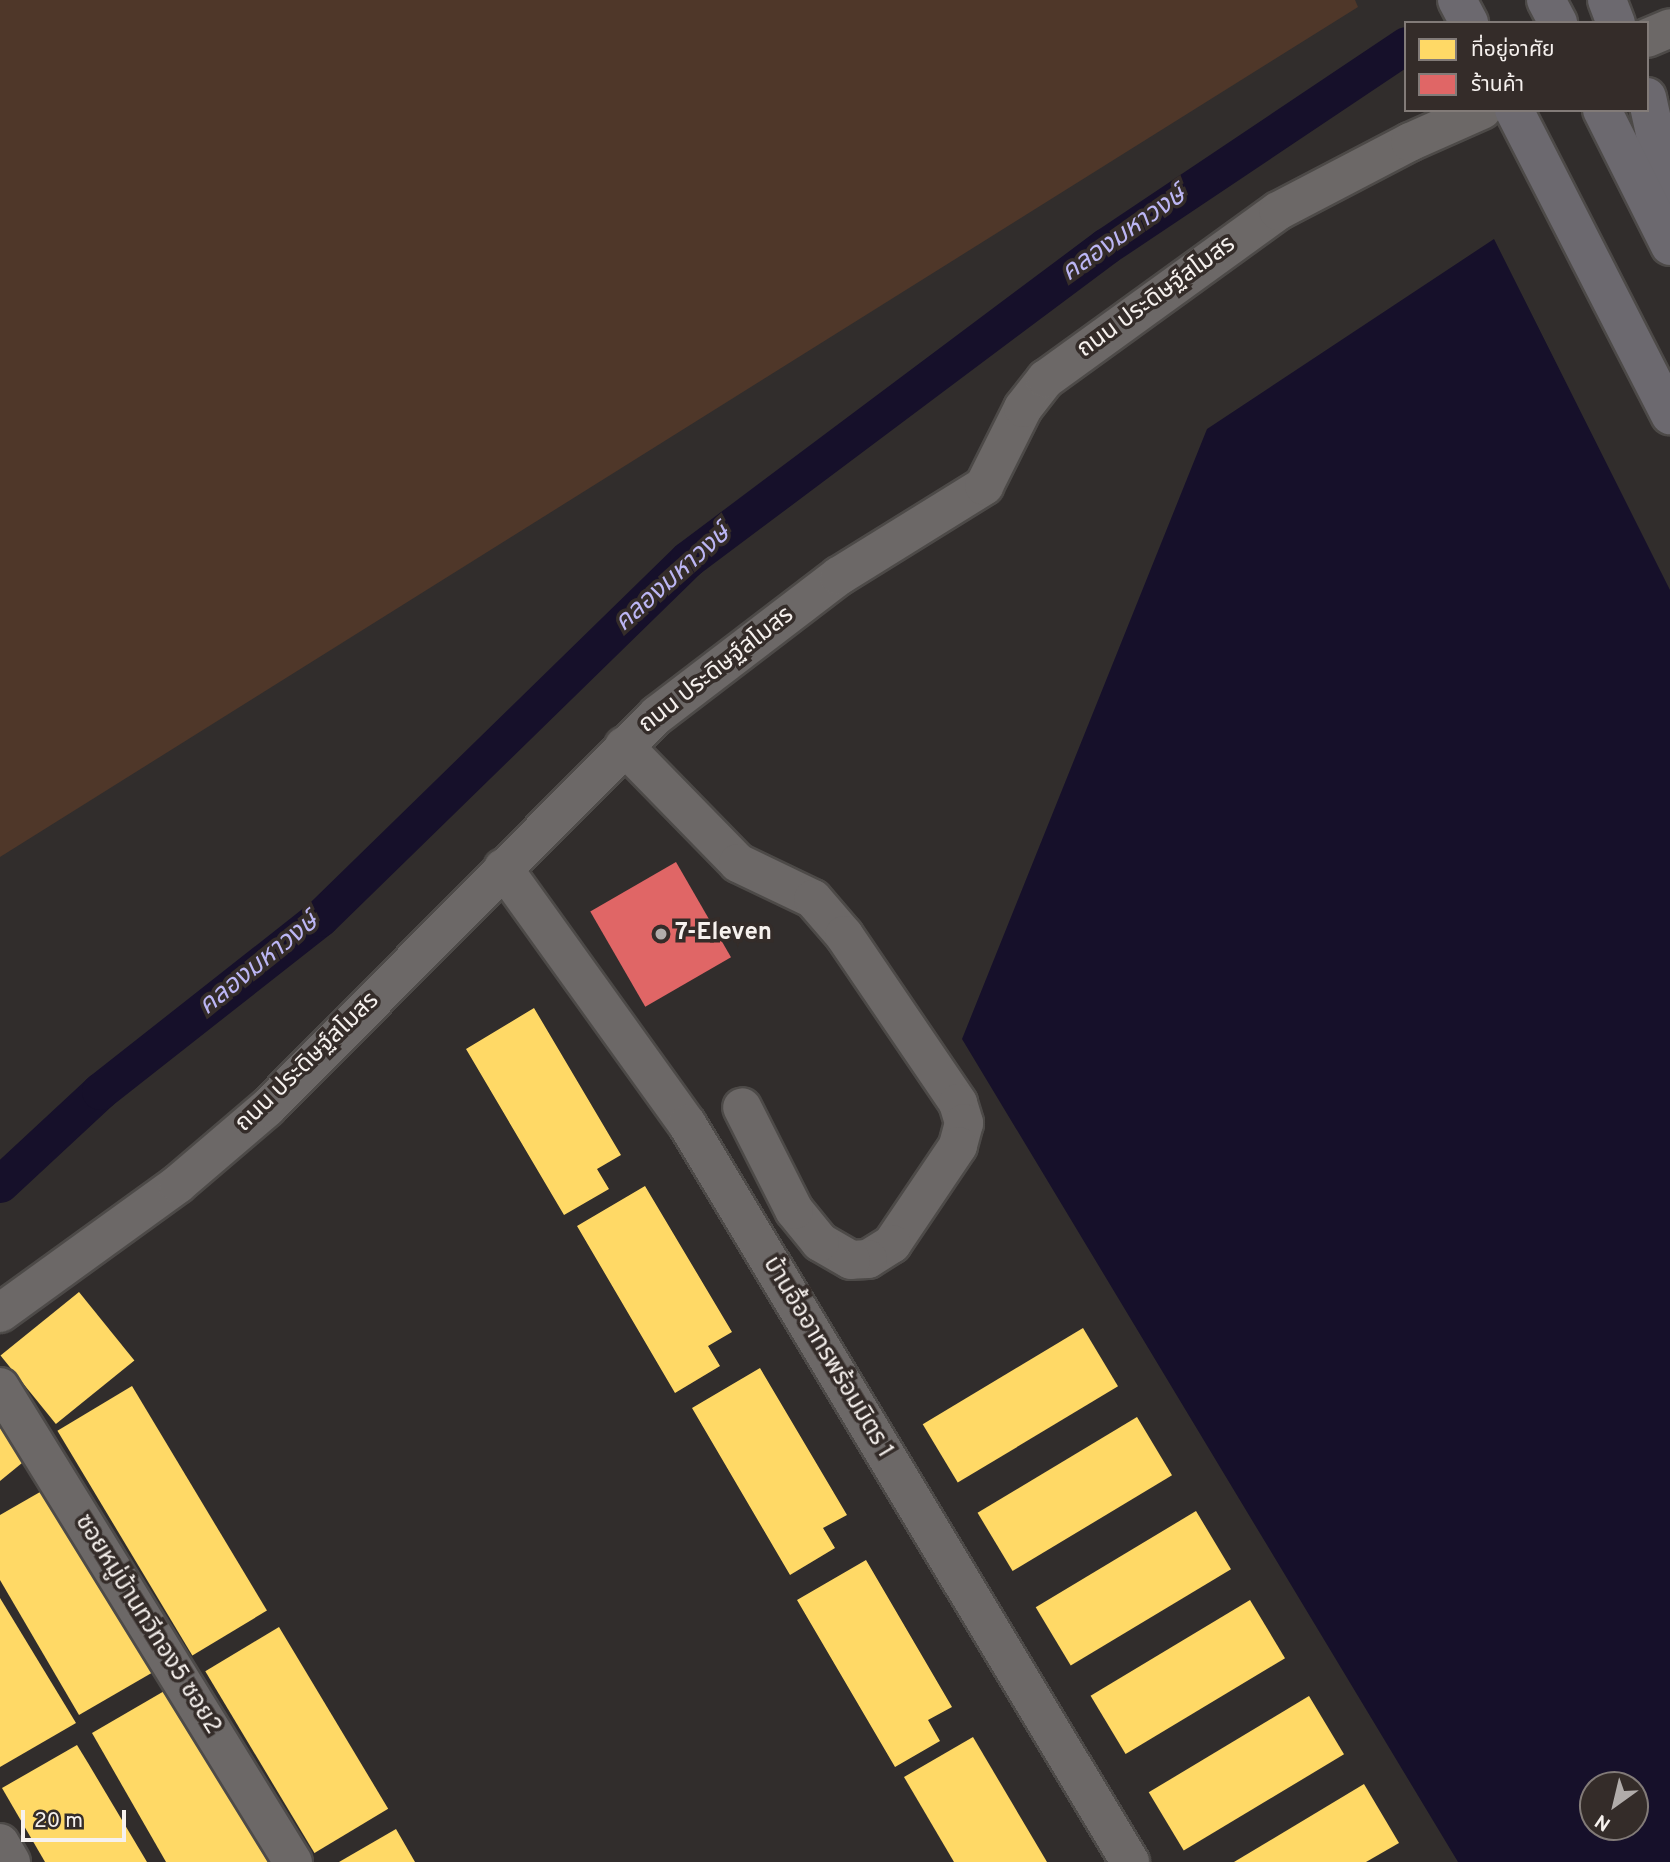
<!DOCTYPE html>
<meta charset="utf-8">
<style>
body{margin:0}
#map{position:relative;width:1670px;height:1862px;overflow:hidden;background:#312d2c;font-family:Overpass,"Noto Sans Thai",sans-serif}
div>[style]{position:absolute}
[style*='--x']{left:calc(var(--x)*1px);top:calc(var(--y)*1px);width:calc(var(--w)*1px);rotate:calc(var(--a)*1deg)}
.green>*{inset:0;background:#4f3729}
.water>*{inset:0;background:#16102a}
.homes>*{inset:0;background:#ffd966;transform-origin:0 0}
.shops>*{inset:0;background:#e06666;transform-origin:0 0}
.canal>*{height:37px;margin:-18.5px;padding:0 18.5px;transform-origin:18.5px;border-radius:18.5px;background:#16102a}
.roads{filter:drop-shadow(2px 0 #4d4a48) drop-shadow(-2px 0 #4d4a48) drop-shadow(0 2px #4d4a48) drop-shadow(0 -2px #4d4a48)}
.minor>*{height:38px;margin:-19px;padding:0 19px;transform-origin:19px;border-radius:19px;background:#6c6867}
.highway>*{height:38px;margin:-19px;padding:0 19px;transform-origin:19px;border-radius:19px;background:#6c696f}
.dots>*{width:19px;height:19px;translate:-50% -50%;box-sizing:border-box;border:4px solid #342c29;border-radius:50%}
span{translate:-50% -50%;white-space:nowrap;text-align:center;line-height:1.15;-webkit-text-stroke:7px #342c29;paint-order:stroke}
.street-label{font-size:24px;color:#f6f1ee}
.poi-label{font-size:24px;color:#f6f1ee;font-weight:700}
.left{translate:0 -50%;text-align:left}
.water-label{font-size:26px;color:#bcb6f4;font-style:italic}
.legend{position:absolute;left:1404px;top:21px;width:245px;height:91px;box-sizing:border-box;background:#342c29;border:2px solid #827b78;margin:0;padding:9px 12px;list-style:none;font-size:21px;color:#f6f1ee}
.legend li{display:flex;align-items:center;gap:14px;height:35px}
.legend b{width:35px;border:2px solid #827b78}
.north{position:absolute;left:1579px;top:1771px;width:70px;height:70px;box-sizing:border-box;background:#342c29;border:2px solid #827b78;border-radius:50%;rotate:214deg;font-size:19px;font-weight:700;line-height:28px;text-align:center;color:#f6f1ee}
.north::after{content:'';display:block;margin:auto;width:24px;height:32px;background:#b1acaa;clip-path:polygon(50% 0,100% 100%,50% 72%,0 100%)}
.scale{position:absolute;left:21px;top:1810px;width:105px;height:32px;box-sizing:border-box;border:4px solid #f6f1ee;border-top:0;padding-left:9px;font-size:21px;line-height:24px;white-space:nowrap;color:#f6f1ee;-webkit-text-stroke:5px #342c29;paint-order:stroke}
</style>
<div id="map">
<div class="green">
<i style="clip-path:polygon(0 0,1355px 0,1358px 7px,0 857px)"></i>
</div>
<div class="water">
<i style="clip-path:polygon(evenodd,1494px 239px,1670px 590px,1670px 1862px,1458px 1862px,962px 1039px,1207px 429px,1494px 239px,1593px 1785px,1635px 1785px,1635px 1827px,1593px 1827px,1593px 1785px)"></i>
</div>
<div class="homes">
<i style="clip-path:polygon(534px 1008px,621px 1155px,597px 1169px,609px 1189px,564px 1215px,466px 1049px)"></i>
<i style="clip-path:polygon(645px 1186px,732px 1332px,708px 1346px,720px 1366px,675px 1393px,577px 1226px)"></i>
<i style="left:79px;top:1292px;width:88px;height:101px;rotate:51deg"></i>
<i style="left:1083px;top:1328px;width:68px;height:187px;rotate:59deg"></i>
<i style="clip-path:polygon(760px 1368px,847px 1515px,823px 1528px,835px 1548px,790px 1575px,692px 1408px)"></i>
<i style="left:132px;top:1386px;width:262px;height:87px;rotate:59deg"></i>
<i style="clip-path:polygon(0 1412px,33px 1454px,0 1481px)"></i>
<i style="left:1137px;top:1417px;width:68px;height:186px;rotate:59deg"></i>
<i style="clip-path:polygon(47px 1488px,155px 1671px,79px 1715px,0 1580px,0 1515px)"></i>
<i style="left:1196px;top:1511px;width:68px;height:187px;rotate:59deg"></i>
<i style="clip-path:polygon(866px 1560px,952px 1707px,928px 1720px,940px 1741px,895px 1767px,797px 1600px)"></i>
<i style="clip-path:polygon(0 1598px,76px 1723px,0 1767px)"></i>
<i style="left:1250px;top:1600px;width:68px;height:186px;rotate:59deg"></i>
<i style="left:279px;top:1627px;width:212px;height:86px;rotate:59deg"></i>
<i style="clip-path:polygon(166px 1690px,211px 1765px,268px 1862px,166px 1862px,92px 1733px)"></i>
<i style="left:1309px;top:1696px;width:68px;height:187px;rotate:59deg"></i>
<i style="clip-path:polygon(973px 1737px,1047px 1862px,954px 1862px,904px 1777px)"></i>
<i style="clip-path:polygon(77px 1745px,88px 1763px,147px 1862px,45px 1862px,2px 1788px)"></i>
<i style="clip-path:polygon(1364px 1784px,1399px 1843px,1366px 1862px,1234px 1862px)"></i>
<i style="clip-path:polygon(396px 1829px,415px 1862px,339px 1862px)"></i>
</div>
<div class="shops">
<i style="left:676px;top:862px;width:110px;height:99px;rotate:60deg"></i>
</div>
<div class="canal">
<i style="--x:0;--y:1184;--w:137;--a:-42.9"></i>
<i style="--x:100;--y:1091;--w:280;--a:-38.2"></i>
<i style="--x:320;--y:918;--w:514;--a:-44.29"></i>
<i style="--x:688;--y:559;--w:522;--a:-36.83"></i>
<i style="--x:1106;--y:246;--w:361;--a:-33.8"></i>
</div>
<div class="roads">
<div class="minor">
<i style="--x:1647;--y:38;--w:25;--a:-23"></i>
<i style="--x:624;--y:746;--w:163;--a:45.7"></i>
<i style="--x:738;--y:863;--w:83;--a:25.6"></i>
<i style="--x:813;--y:899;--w:48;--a:49.3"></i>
<i style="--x:844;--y:935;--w:203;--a:55.8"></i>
<i style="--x:958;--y:1103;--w:21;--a:73"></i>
<i style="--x:964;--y:1123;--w:24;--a:105"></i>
<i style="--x:958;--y:1146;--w:118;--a:124"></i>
<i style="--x:892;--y:1244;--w:28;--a:148"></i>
<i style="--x:868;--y:1259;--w:17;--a:177"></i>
<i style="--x:851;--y:1260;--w:36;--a:-150"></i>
<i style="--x:820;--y:1242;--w:41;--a:-129.1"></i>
<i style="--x:794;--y:1210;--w:115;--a:-116.8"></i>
<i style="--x:503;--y:868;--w:315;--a:54.3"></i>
<i style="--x:687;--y:1124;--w:861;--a:59.02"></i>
<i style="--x:0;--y:1313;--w:220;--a:-35.9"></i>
<i style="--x:178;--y:1184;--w:117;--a:-40.5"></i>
<i style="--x:267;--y:1108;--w:554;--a:-45.22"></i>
<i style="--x:657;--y:715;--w:229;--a:-37.4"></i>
<i style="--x:839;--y:576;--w:171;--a:-31.8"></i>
<i style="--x:984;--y:486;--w:87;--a:-63.4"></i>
<i style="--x:1023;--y:408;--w:37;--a:-52"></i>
<i style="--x:1046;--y:379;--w:286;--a:-35.9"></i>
<i style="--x:1278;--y:211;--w:149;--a:-27.6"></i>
<i style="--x:1410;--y:142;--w:79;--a:-24"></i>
<i style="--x:0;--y:1387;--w:558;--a:58.33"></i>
<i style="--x:0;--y:1843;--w:22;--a:60"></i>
</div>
<div class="highway">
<i style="--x:1457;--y:0;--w:26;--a:62"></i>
<i style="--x:1546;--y:0;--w:26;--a:62"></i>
<i style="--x:1607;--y:0;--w:25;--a:69"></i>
<i style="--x:1647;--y:97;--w:107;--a:77.6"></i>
<i style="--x:1514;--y:110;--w:343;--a:62.9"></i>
<i style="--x:1602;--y:110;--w:152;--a:63.4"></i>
</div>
</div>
<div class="dots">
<i style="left:661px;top:934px;background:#b1acaa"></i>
</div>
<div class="street-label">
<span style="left:1157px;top:298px;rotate:-36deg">ถนน ประดิษฐ์สโมสร</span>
<span style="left:717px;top:671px;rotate:-38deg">ถนน ประดิษฐ์สโมสร</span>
<span style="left:308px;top:1063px;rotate:-44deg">ถนน ประดิษฐ์สโมสร</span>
<span style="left:827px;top:1358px;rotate:59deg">บ้านอื้ออาทรพร้อมมิตร 1</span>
<span style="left:147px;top:1625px;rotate:58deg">ซอยหมู่บ้านทวีทอง5 ซอย2</span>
</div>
<div class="poi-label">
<span class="left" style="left:675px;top:934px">7-Eleven</span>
</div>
<div class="water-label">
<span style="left:1124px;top:235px;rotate:-35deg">คลองมหาวงษ์</span>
<span style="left:673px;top:579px;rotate:-42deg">คลองมหาวงษ์</span>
<span style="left:259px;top:965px;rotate:-39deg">คลองมหาวงษ์</span>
</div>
<ul class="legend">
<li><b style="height:19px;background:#ffd966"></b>ที่อยู่อาศัย</li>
<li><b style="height:19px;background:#e06666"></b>ร้านค้า</li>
</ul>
<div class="north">N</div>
<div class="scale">20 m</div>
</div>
